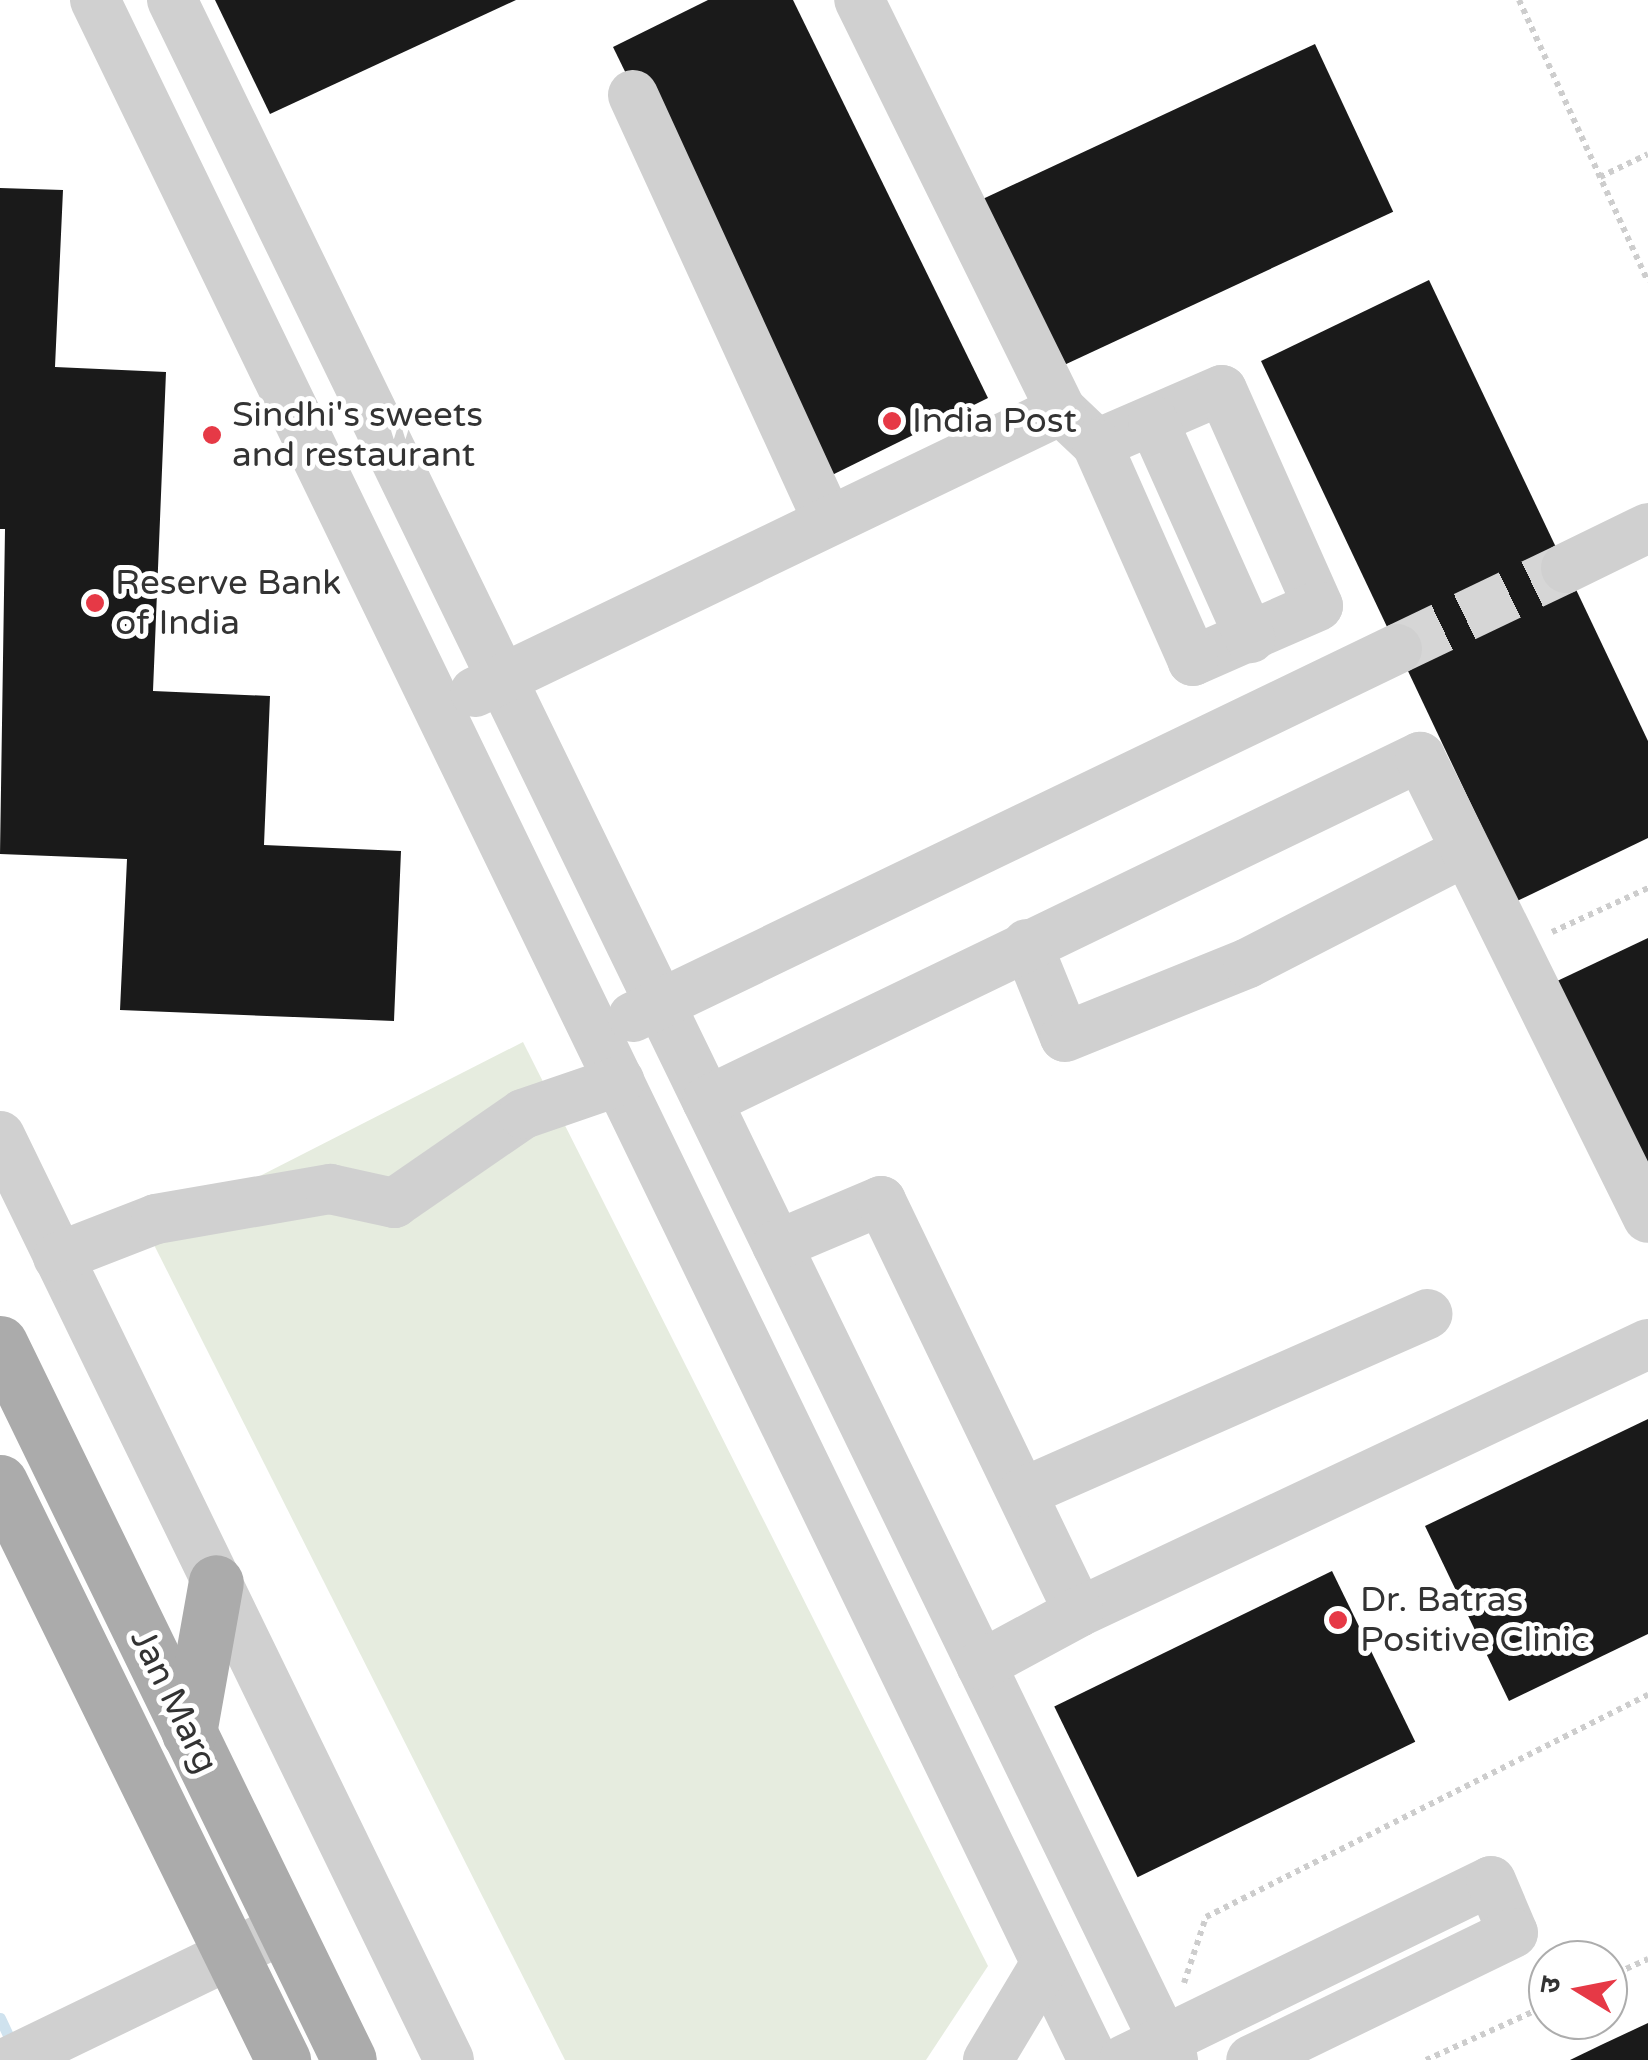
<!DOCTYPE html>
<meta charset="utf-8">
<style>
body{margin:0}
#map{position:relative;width:1648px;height:2060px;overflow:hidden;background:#fff;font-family:"Varela Round","Noto Sans Devanagari",sans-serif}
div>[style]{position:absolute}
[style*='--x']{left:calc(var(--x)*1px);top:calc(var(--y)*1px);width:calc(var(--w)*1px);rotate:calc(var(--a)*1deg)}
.green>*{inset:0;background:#e6ecdf}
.stream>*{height:11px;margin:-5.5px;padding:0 5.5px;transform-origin:5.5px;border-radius:5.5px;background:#cfe2ee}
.building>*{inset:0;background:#1a1a1a;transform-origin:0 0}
.minor-tunnel>*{height:50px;margin-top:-25px;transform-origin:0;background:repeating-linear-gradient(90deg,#d6d6d6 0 50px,transparent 0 75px)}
.path>*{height:6px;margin-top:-3px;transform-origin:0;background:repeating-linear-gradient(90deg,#cdcdcd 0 5px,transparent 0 10px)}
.minor>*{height:50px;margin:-25px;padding:0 25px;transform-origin:25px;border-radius:25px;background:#d0d0d0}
.major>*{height:55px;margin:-27.5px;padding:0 27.5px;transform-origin:27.5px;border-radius:27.5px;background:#ababab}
.dots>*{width:28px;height:28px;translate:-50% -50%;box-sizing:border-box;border:5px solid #fff;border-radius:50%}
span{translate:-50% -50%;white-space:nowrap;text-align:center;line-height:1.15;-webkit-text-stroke:10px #fff;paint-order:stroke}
.poi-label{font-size:35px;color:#333}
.left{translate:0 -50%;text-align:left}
.street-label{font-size:35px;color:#333}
.north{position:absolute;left:1528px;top:1940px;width:100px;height:100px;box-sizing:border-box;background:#fff;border:2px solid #adadad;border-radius:50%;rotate:280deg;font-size:28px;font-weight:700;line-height:40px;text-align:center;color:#333}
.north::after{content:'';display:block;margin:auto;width:35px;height:45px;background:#e63946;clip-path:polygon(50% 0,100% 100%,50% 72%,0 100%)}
</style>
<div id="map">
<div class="green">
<i style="clip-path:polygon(523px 1042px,988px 1966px,926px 2060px,565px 2060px,148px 1233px)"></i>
</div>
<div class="stream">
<i style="--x:0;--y:2018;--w:31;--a:65"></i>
</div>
<div class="building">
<i style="clip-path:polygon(215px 0,516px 0,270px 114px)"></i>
<i style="clip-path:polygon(708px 0,793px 0,988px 398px,824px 479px,613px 47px)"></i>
<i style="left:1315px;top:44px;width:185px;height:369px;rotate:65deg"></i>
<i style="clip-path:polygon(0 188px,63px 190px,55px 367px,166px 372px,153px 691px,270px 696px,264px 845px,401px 851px,394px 1021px,120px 1010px,127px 859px,0 854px,5px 529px,0 529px)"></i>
<i style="clip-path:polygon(1429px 280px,1648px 741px,1648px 838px,1517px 901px,1261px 361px)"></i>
<i style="clip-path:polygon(1648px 938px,1648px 1167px,1555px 982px)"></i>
<i style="clip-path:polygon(1648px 1419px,1648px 1634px,1509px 1701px,1425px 1526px)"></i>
<i style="left:1332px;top:1571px;width:190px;height:309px;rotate:64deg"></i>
<i style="clip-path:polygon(1648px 2023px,1648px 2060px,1570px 2060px,1601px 2045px)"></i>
</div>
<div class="minor-tunnel">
<i style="--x:1397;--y:649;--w:187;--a:-25.6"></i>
</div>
<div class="path">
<i style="--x:1519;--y:0;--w:310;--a:65.4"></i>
<i style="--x:1600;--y:177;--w:53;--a:-25.6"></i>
<i style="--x:1552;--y:932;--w:106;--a:-24.6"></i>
<i style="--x:1608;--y:1977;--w:44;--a:-24.2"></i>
<i style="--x:1184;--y:1983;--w:70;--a:-71.6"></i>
<i style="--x:1206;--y:1917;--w:495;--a:-26.7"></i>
<i style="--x:1426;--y:2060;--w:134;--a:-24.3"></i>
</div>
<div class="minor">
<i style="--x:95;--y:0;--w:2289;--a:64.15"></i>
<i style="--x:172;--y:0;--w:2290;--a:64.08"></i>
<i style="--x:633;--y:95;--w:468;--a:65.4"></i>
<i style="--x:1061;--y:410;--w:50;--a:43.4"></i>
<i style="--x:1097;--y:444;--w:136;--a:-23.4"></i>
<i style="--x:1222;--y:390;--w:236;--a:66"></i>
<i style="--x:1318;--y:606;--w:137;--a:156.3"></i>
<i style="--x:1193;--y:661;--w:237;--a:-113.9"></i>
<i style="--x:1153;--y:421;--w:238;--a:65.9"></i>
<i style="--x:1566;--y:568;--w:91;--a:-26"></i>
<i style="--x:475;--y:692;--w:650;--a:-25.7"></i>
<i style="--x:1061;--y:410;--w:457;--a:-116.2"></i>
<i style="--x:1027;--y:944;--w:100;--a:67.8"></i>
<i style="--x:1065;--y:1037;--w:197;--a:-22"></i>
<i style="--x:1248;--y:963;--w:245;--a:-27.2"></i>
<i style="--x:633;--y:1017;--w:848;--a:-25.72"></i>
<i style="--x:707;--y:1101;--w:792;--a:-25.76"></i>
<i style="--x:1420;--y:757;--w:514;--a:63.68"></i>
<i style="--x:0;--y:1136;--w:1027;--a:64.08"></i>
<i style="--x:777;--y:1245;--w:113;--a:-22.9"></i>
<i style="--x:881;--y:1201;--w:456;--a:64.3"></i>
<i style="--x:1079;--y:1612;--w:629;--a:-25.22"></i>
<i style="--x:58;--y:1257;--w:105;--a:-21.2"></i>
<i style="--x:156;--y:1219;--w:177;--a:-9.8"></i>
<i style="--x:330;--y:1189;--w:66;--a:12.3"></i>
<i style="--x:394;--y:1203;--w:157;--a:-34.6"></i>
<i style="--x:523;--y:1114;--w:102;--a:-19"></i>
<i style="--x:1024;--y:1492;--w:441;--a:-23.8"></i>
<i style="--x:981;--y:1665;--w:111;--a:-28.4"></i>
<i style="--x:12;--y:2060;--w:301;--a:-25.8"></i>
<i style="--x:988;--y:2060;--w:113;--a:-59.1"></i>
<i style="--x:1124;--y:2060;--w:408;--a:-26"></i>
<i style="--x:1491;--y:1881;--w:56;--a:67.1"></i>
<i style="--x:1513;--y:1933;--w:291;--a:154.1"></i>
</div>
<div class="major">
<i style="--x:0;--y:1343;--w:797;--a:64.05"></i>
<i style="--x:0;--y:1482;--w:644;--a:63.91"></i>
<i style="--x:189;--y:1733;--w:153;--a:-79.9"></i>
</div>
<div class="dots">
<i style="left:892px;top:421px;background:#e63946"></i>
<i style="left:212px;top:435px;background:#e63946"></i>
<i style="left:95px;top:603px;background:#e63946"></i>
<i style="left:1338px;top:1620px;background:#e63946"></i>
</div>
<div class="poi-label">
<span class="left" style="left:232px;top:435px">Sindhi's sweets<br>and restaurant</span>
<span class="left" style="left:912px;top:421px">India Post</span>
<span class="left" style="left:115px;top:603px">Reserve Bank<br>of India</span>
<span class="left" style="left:1360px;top:1620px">Dr. Batras<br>Positive Clinic</span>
</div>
<div class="street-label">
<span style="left:174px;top:1701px;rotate:64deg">Jan Marg</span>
</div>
<div class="north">उ</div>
</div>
